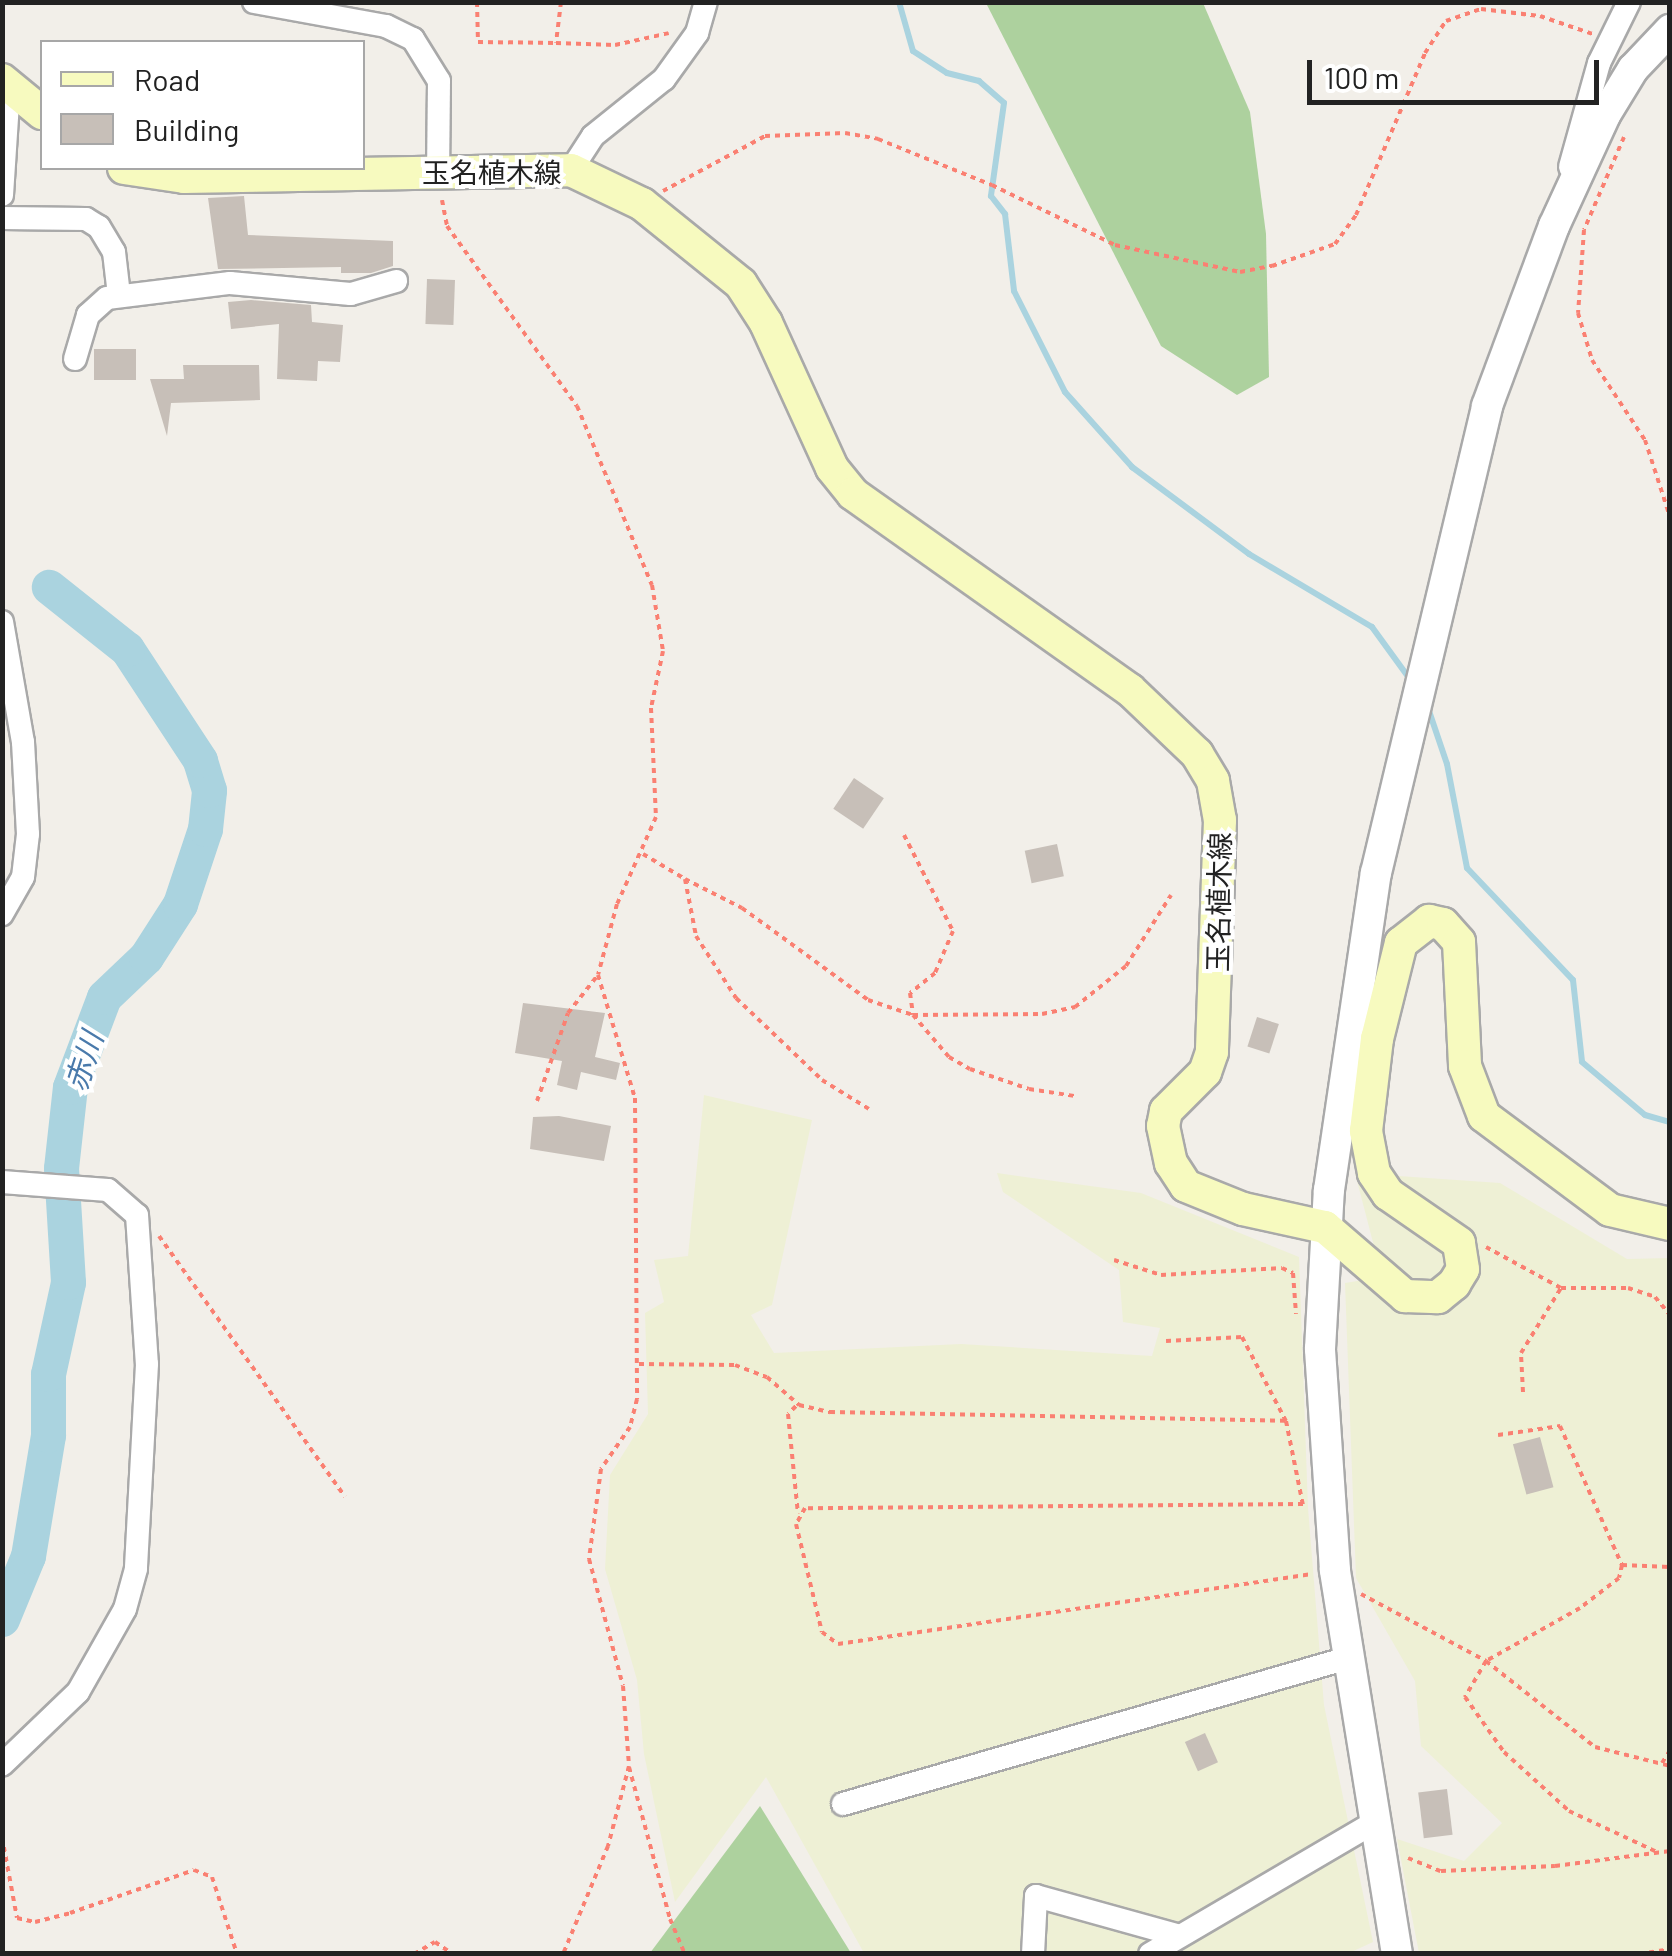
<!DOCTYPE html>
<meta charset="utf-8">
<style>
body{margin:0}
#map{position:relative;width:1672px;height:1956px;overflow:hidden;background:#f2efe9;font-family:Barlow,"Noto Sans JP",sans-serif}
div>[style]{position:absolute}
[style*='--x']{left:calc(var(--x)*1px);top:calc(var(--y)*1px);width:calc(var(--w)*1px);rotate:calc(var(--a)*1deg)}
.farmland>*{inset:0;background:#eef0d5}
.forest>*{inset:0;background:#add19e}
.stream>*{height:6px;margin:-3px;padding:0 3px;transform-origin:3px;border-radius:3px;background:#aad3df}
.river>*{height:35px;margin:-17.5px;padding:0 17.5px;transform-origin:17.5px;border-radius:17.5px;background:#aad3df}
.building>*{inset:0;background:#c7bfb8;transform-origin:0 0}
.path>*{height:4px;margin-top:-2px;transform-origin:0;background:repeating-linear-gradient(90deg,#fa8072 0 5px,transparent 0 10px)}
.roads{filter:drop-shadow(2px 0 #a9a9a9) drop-shadow(-2px 0 #a9a9a9) drop-shadow(0 2px #a9a9a9) drop-shadow(0 -2px #a9a9a9)}
.minor>*{height:22px;margin:-11px;padding:0 11px;transform-origin:11px;border-radius:11px;background:#fff}
.tertiary>*{height:30px;margin:-15px;padding:0 15px;transform-origin:15px;border-radius:15px;background:#fff}
.secondary>*{height:32px;margin:-16px;padding:0 16px;transform-origin:16px;border-radius:16px;background:#f7fabf}
span{translate:-50% -50%;white-space:nowrap;text-align:center;line-height:1.15;-webkit-text-stroke:8px #fff;paint-order:stroke}
.street-label{font-size:28px;color:#222}
.water-label{font-size:30px;color:#4a7aab;font-style:italic}
.frame{position:absolute;inset:0;border:5px solid #222;pointer-events:none}
.legend{position:absolute;left:40px;top:40px;width:325px;height:130px;box-sizing:border-box;background:#fff;border:2px solid #a7a7a7;margin:0;padding:12px 18px;list-style:none;font-size:30px;color:#222}
.legend li{display:flex;align-items:center;gap:20px;height:50px}
.legend b{width:50px;border:2px solid #a7a7a7}
.scale{position:absolute;left:1307px;top:60px;width:292px;height:45px;box-sizing:border-box;border:5px solid #222;border-top:0;padding-left:12px;font-size:30px;line-height:35px;white-space:nowrap;color:#222;-webkit-text-stroke:8px #fff;paint-order:stroke}
</style>
<div id="map">
<div class="farmland">
<i style="clip-path:polygon(704px 1095px,812px 1120px,772px 1305px,751px 1315px,774px 1353px,961px 1344px,1152px 1356px,1160px 1328px,1123px 1322px,1119px 1270px,1003px 1192px,997px 1173px,1141px 1193px,1299px 1257px,1308px 1508px,1324px 1705px,1373px 1942px,1347px 1954px,864px 1953px,766px 1777px,675px 1902px,644px 1754px,637px 1680px,605px 1569px,610px 1475px,648px 1414px,645px 1313px,664px 1302px,654px 1260px,688px 1256px)"></i>
<i style="clip-path:polygon(1355px 1173px,1500px 1183px,1627px 1259px,1669px 1258px,1669px 1953px,1419px 1953px,1397px 1839px,1464px 1861px,1502px 1823px,1421px 1746px,1415px 1681px,1356px 1578px,1345px 1283px,1382px 1277px)"></i>
</div>
<div class="forest">
<i style="clip-path:polygon(986px 3px,1203px 3px,1250px 112px,1266px 234px,1269px 377px,1237px 395px,1161px 346px)"></i>
<i style="clip-path:polygon(760px 1806px,851px 1953px,650px 1953px)"></i>
</div>
<div class="stream">
<i style="--x:899;--y:2;--w:51;--a:74.1"></i>
<i style="--x:913;--y:51;--w:40;--a:32.9"></i>
<i style="--x:947;--y:73;--w:33;--a:14"></i>
<i style="--x:979;--y:81;--w:33;--a:41"></i>
<i style="--x:1004;--y:103;--w:94;--a:98"></i>
<i style="--x:991;--y:196;--w:23;--a:52"></i>
<i style="--x:1005;--y:214;--w:78;--a:83.3"></i>
<i style="--x:1014;--y:291;--w:113;--a:63.2"></i>
<i style="--x:1065;--y:392;--w:101;--a:48.2"></i>
<i style="--x:1132;--y:467;--w:146;--a:36.6"></i>
<i style="--x:1249;--y:554;--w:143;--a:30.7"></i>
<i style="--x:1372;--y:627;--w:68;--a:54"></i>
<i style="--x:1427;--y:705;--w:62;--a:71.3"></i>
<i style="--x:1447;--y:764;--w:106;--a:79.1"></i>
<i style="--x:1467;--y:868;--w:154;--a:46.6"></i>
<i style="--x:1573;--y:980;--w:82;--a:83.7"></i>
<i style="--x:1582;--y:1062;--w:82;--a:40.1"></i>
<i style="--x:1645;--y:1115;--w:26;--a:16"></i>
</div>
<div class="river">
<i style="--x:2;--y:1619;--w:68;--a:-67.6"></i>
<i style="--x:28;--y:1556;--w:123;--a:-80.6"></i>
<i style="--x:48;--y:1435;--w:61;--a:-90"></i>
<i style="--x:48;--y:1374;--w:94;--a:-77.7"></i>
<i style="--x:68;--y:1282;--w:114;--a:-93.5"></i>
<i style="--x:61;--y:1168;--w:81;--a:-83.7"></i>
<i style="--x:70;--y:1087;--w:96;--a:-69.3"></i>
<i style="--x:104;--y:997;--w:58;--a:-43.6"></i>
<i style="--x:146;--y:957;--w:63;--a:-57.3"></i>
<i style="--x:180;--y:904;--w:79;--a:-71.6"></i>
<i style="--x:205;--y:829;--w:39;--a:-84"></i>
<i style="--x:209;--y:790;--w:31;--a:-107"></i>
<i style="--x:200;--y:760;--w:133;--a:-123.3"></i>
<i style="--x:127;--y:649;--w:100;--a:-141.5"></i>
</div>
<div class="building">
<i style="clip-path:polygon(244px 196px,248px 235px,393px 241px,393px 266px,371px 273px,341px 273px,341px 267px,218px 269px,208px 198px)"></i>
<i style="left:427px;top:279px;width:28px;height:45px;rotate:2deg"></i>
<i style="clip-path:polygon(251px 300px,311px 305px,312px 322px,343px 325px,340px 362px,318px 361px,317px 381px,277px 379px,279px 324px,231px 329px,228px 302px)"></i>
<i style="left:94px;top:349px;width:42px;height:31px"></i>
<i style="clip-path:polygon(183px 365px,259px 365px,260px 400px,171px 403px,167px 436px,150px 379px,184px 379px)"></i>
<i style="left:854px;top:778px;width:36px;height:37px;rotate:34deg"></i>
<i style="left:1057px;top:844px;width:33px;height:33px;rotate:78deg"></i>
<i style="clip-path:polygon(523px 1003px,605px 1013px,595px 1057px,620px 1063px,616px 1080px,581px 1072px,577px 1090px,557px 1085px,562px 1061px,515px 1053px)"></i>
<i style="left:1257px;top:1017px;width:23px;height:31px;rotate:18deg"></i>
<i style="clip-path:polygon(559px 1116px,611px 1126px,604px 1161px,530px 1149px,533px 1117px)"></i>
<i style="left:1540px;top:1437px;width:52px;height:28px;rotate:75deg"></i>
<i style="left:1205px;top:1733px;width:32px;height:22px;rotate:66deg"></i>
<i style="left:1447px;top:1789px;width:46px;height:29px;rotate:83deg"></i>
</div>
<div class="path">
<i style="--x:477;--y:2;--w:40;--a:88.6"></i>
<i style="--x:478;--y:42;--w:78;--a:0.7"></i>
<i style="--x:561;--y:2;--w:41;--a:97"></i>
<i style="--x:556;--y:43;--w:59;--a:1.9"></i>
<i style="--x:615;--y:45;--w:55;--a:-12.5"></i>
<i style="--x:1624;--y:137;--w:101;--a:113.3"></i>
<i style="--x:1584;--y:230;--w:83;--a:94.1"></i>
<i style="--x:1578;--y:313;--w:49;--a:73.4"></i>
<i style="--x:1592;--y:360;--w:96;--a:56.5"></i>
<i style="--x:1645;--y:440;--w:81;--a:72"></i>
<i style="--x:663;--y:191;--w:116;--a:-28.3"></i>
<i style="--x:765;--y:136;--w:80;--a:-2.1"></i>
<i style="--x:845;--y:133;--w:34;--a:10"></i>
<i style="--x:878;--y:139;--w:123;--a:22"></i>
<i style="--x:992;--y:185;--w:137;--a:26"></i>
<i style="--x:1115;--y:245;--w:128;--a:12.2"></i>
<i style="--x:1240;--y:272;--w:33;--a:-11"></i>
<i style="--x:1272;--y:266;--w:67;--a:-19.2"></i>
<i style="--x:1335;--y:244;--w:36;--a:-54"></i>
<i style="--x:1356;--y:215;--w:176;--a:-66.9"></i>
<i style="--x:1425;--y:53;--w:38;--a:-57"></i>
<i style="--x:1446;--y:21;--w:37;--a:-19"></i>
<i style="--x:1481;--y:9;--w:59;--a:6.8"></i>
<i style="--x:1540;--y:16;--w:56;--a:18.8"></i>
<i style="--x:442;--y:200;--w:26;--a:79"></i>
<i style="--x:447;--y:226;--w:222;--a:54.2"></i>
<i style="--x:577;--y:406;--w:194;--a:67.3"></i>
<i style="--x:652;--y:585;--w:67;--a:80.5"></i>
<i style="--x:663;--y:651;--w:58;--a:101.9"></i>
<i style="--x:651;--y:708;--w:109;--a:87.4"></i>
<i style="--x:656;--y:817;--w:95;--a:114.1"></i>
<i style="--x:617;--y:904;--w:73;--a:105"></i>
<i style="--x:598;--y:975;--w:128;--a:73.3"></i>
<i style="--x:635;--y:1098;--w:301;--a:89.6"></i>
<i style="--x:637;--y:1399;--w:29;--a:104"></i>
<i style="--x:630;--y:1427;--w:51;--a:124.6"></i>
<i style="--x:601;--y:1469;--w:91;--a:97.6"></i>
<i style="--x:589;--y:1559;--w:131;--a:75"></i>
<i style="--x:623;--y:1686;--w:80;--a:85.7"></i>
<i style="--x:629;--y:1766;--w:83;--a:104.7"></i>
<i style="--x:608;--y:1846;--w:117;--a:112.6"></i>
<i style="--x:904;--y:835;--w:108;--a:63"></i>
<i style="--x:953;--y:931;--w:46;--a:113.2"></i>
<i style="--x:935;--y:973;--w:32;--a:141"></i>
<i style="--x:910;--y:993;--w:22;--a:82"></i>
<i style="--x:913;--y:1015;--w:55;--a:49.4"></i>
<i style="--x:949;--y:1057;--w:24;--a:30"></i>
<i style="--x:970;--y:1069;--w:62;--a:18.7"></i>
<i style="--x:1029;--y:1089;--w:47;--a:8.7"></i>
<i style="--x:643;--y:854;--w:49;--a:30.8"></i>
<i style="--x:685;--y:879;--w:58;--a:79.1"></i>
<i style="--x:696;--y:936;--w:74;--a:57.2"></i>
<i style="--x:736;--y:998;--w:119;--a:43.6"></i>
<i style="--x:822;--y:1080;--w:55;--a:31.7"></i>
<i style="--x:685;--y:879;--w:64;--a:27"></i>
<i style="--x:742;--y:908;--w:156;--a:36.1"></i>
<i style="--x:868;--y:1000;--w:47;--a:18.4"></i>
<i style="--x:913;--y:1015;--w:129;--a:-0.4"></i>
<i style="--x:1042;--y:1014;--w:34;--a:-12"></i>
<i style="--x:1075;--y:1007;--w:65;--a:-38.8"></i>
<i style="--x:1126;--y:966;--w:84;--a:-57.6"></i>
<i style="--x:537;--y:1101;--w:93;--a:-70.6"></i>
<i style="--x:568;--y:1013;--w:48;--a:-51.7"></i>
<i style="--x:159;--y:1236;--w:320;--a:54.5"></i>
<i style="--x:1486;--y:1247;--w:85;--a:28.7"></i>
<i style="--x:1561;--y:1288;--w:67;--a:0"></i>
<i style="--x:1628;--y:1288;--w:28;--a:18"></i>
<i style="--x:1655;--y:1297;--w:23;--a:50"></i>
<i style="--x:1114;--y:1260;--w:49;--a:17.7"></i>
<i style="--x:1161;--y:1275;--w:121;--a:-3.3"></i>
<i style="--x:1282;--y:1268;--w:12;--a:24"></i>
<i style="--x:1293;--y:1273;--w:41;--a:85.8"></i>
<i style="--x:1166;--y:1341;--w:76;--a:-3"></i>
<i style="--x:1242;--y:1337;--w:95;--a:62.4"></i>
<i style="--x:639;--y:1364;--w:96;--a:0.6"></i>
<i style="--x:735;--y:1365;--w:34;--a:21"></i>
<i style="--x:767;--y:1377;--w:43;--a:41.2"></i>
<i style="--x:799;--y:1405;--w:32;--a:13"></i>
<i style="--x:830;--y:1412;--w:456;--a:1.1"></i>
<i style="--x:1286;--y:1421;--w:86;--a:78.6"></i>
<i style="--x:1523;--y:1392;--w:39;--a:-93"></i>
<i style="--x:1521;--y:1353;--w:76;--a:-58.4"></i>
<i style="--x:796;--y:1406;--w:11;--a:135"></i>
<i style="--x:788;--y:1414;--w:100;--a:84.3"></i>
<i style="--x:1498;--y:1435;--w:63;--a:-8.3"></i>
<i style="--x:1560;--y:1426;--w:152;--a:66"></i>
<i style="--x:1622;--y:1565;--w:13;--a:103"></i>
<i style="--x:1619;--y:1578;--w:49;--a:142.4"></i>
<i style="--x:1580;--y:1608;--w:108;--a:150.6"></i>
<i style="--x:1486;--y:1661;--w:139;--a:38.3"></i>
<i style="--x:1595;--y:1747;--w:77;--a:14.2"></i>
<i style="--x:1303;--y:1504;--w:498;--a:179.5"></i>
<i style="--x:805;--y:1508;--w:18;--a:119"></i>
<i style="--x:796;--y:1524;--w:111;--a:76.5"></i>
<i style="--x:822;--y:1632;--w:20;--a:37"></i>
<i style="--x:838;--y:1644;--w:479;--a:-8.4"></i>
<i style="--x:1622;--y:1565;--w:48;--a:2.4"></i>
<i style="--x:1361;--y:1594;--w:142;--a:28.2"></i>
<i style="--x:1486;--y:1661;--w:42;--a:120.3"></i>
<i style="--x:1465;--y:1697;--w:67;--a:54.7"></i>
<i style="--x:1504;--y:1752;--w:88;--a:42.2"></i>
<i style="--x:1569;--y:1811;--w:97;--a:25"></i>
<i style="--x:1662;--y:1763;--w:15;--a:-58"></i>
<i style="--x:629;--y:1767;--w:157;--a:74.9"></i>
<i style="--x:670;--y:1919;--w:38;--a:67"></i>
<i style="--x:2;--y:1837;--w:82;--a:79.5"></i>
<i style="--x:17;--y:1918;--w:18;--a:13"></i>
<i style="--x:35;--y:1922;--w:36;--a:-14"></i>
<i style="--x:70;--y:1913;--w:131;--a:-19.1"></i>
<i style="--x:194;--y:1870;--w:19;--a:21"></i>
<i style="--x:212;--y:1877;--w:81;--a:72"></i>
<i style="--x:1408;--y:1858;--w:35;--a:22"></i>
<i style="--x:1441;--y:1871;--w:114;--a:-2.5"></i>
<i style="--x:1555;--y:1866;--w:116;--a:-7.4"></i>
<i style="--x:414;--y:1954;--w:24;--a:-30"></i>
<i style="--x:435;--y:1942;--w:22;--a:34"></i>
<i style="--x:1639;--y:1954;--w:31;--a:-9"></i>
</div>
<div class="roads">
<div class="minor">
<i style="--x:254;--y:2;--w:134;--a:10.3"></i>
<i style="--x:386;--y:26;--w:30;--a:26"></i>
<i style="--x:413;--y:39;--w:49;--a:58.2"></i>
<i style="--x:439;--y:81;--w:90;--a:90.6"></i>
<i style="--x:1570;--y:167;--w:108;--a:-74.4"></i>
<i style="--x:1599;--y:63;--w:68;--a:-63.8"></i>
<i style="--x:571;--y:170;--w:40;--a:-57.1"></i>
<i style="--x:593;--y:136;--w:91;--a:-38.8"></i>
<i style="--x:664;--y:79;--w:57;--a:-54.3"></i>
<i style="--x:697;--y:33;--w:32;--a:-74"></i>
<i style="--x:2;--y:195;--w:109;--a:-86.3"></i>
<i style="--x:2;--y:218;--w:84;--a:0.7"></i>
<i style="--x:86;--y:219;--w:15;--a:32"></i>
<i style="--x:99;--y:227;--w:29;--a:59"></i>
<i style="--x:114;--y:252;--w:43;--a:83.4"></i>
<i style="--x:75;--y:359;--w:46;--a:-73.5"></i>
<i style="--x:88;--y:315;--w:25;--a:-42"></i>
<i style="--x:107;--y:298;--w:124;--a:-7"></i>
<i style="--x:230;--y:283;--w:121;--a:5.2"></i>
<i style="--x:351;--y:294;--w:47;--a:-16.1"></i>
<i style="--x:2;--y:622;--w:122;--a:80.1"></i>
<i style="--x:23;--y:742;--w:92;--a:86.9"></i>
<i style="--x:28;--y:834;--w:43;--a:96.6"></i>
<i style="--x:23;--y:877;--w:43;--a:119.6"></i>
<i style="--x:2;--y:1182;--w:106;--a:4.3"></i>
<i style="--x:108;--y:1190;--w:38;--a:41"></i>
<i style="--x:137;--y:1215;--w:149;--a:86.2"></i>
<i style="--x:147;--y:1364;--w:205;--a:93.1"></i>
<i style="--x:136;--y:1569;--w:41;--a:105.4"></i>
<i style="--x:125;--y:1609;--w:95;--a:119.5"></i>
<i style="--x:78;--y:1692;--w:105;--a:136.2"></i>
<i style="--x:843;--y:1804;--w:526;--a:-16.13"></i>
<i style="--x:1033;--y:1954;--w:58;--a:-87"></i>
<i style="--x:1036;--y:1896;--w:149;--a:15.5"></i>
<i style="--x:1150;--y:1954;--w:257;--a:-30.4"></i>
</div>
<div class="tertiary">
<i style="--x:1397;--y:1954;--w:389;--a:-99.2"></i>
<i style="--x:1335;--y:1570;--w:222;--a:-93.9"></i>
<i style="--x:1320;--y:1349;--w:159;--a:-86.8"></i>
<i style="--x:1329;--y:1190;--w:320;--a:-81.6"></i>
<i style="--x:1376;--y:873;--w:480;--a:-76.6"></i>
<i style="--x:1487;--y:406;--w:192;--a:-69.6"></i>
<i style="--x:1554;--y:226;--w:122;--a:-65.3"></i>
<i style="--x:1605;--y:115;--w:54;--a:-58.7"></i>
<i style="--x:1633;--y:69;--w:54;--a:-46.5"></i>
</div>
<div class="secondary">
<i style="--x:2;--y:80;--w:52;--a:39.5"></i>
<i style="--x:124;--y:168;--w:61;--a:8.5"></i>
<i style="--x:184;--y:177;--w:387;--a:-1"></i>
<i style="--x:571;--y:170;--w:79;--a:25.6"></i>
<i style="--x:642;--y:204;--w:127;--a:38.9"></i>
<i style="--x:741;--y:284;--w:46;--a:57.3"></i>
<i style="--x:766;--y:323;--w:159;--a:65.5"></i>
<i style="--x:832;--y:468;--w:33;--a:51"></i>
<i style="--x:853;--y:494;--w:339;--a:35.3"></i>
<i style="--x:1130;--y:690;--w:93;--a:43.7"></i>
<i style="--x:1197;--y:754;--w:31;--a:59"></i>
<i style="--x:1213;--y:781;--w:40;--a:80"></i>
<i style="--x:1220;--y:820;--w:232;--a:92"></i>
<i style="--x:1212;--y:1052;--w:21;--a:109"></i>
<i style="--x:1205;--y:1072;--w:55;--a:135"></i>
<i style="--x:1166;--y:1111;--w:15;--a:101"></i>
<i style="--x:1163;--y:1126;--w:38;--a:78"></i>
<i style="--x:1171;--y:1163;--w:27;--a:57"></i>
<i style="--x:1186;--y:1186;--w:61;--a:22"></i>
<i style="--x:1243;--y:1209;--w:84;--a:12.4"></i>
<i style="--x:1325;--y:1227;--w:106;--a:40.8"></i>
<i style="--x:1405;--y:1296;--w:33;--a:2"></i>
<i style="--x:1438;--y:1297;--w:21;--a:-39"></i>
<i style="--x:1454;--y:1284;--w:17;--a:-59"></i>
<i style="--x:1463;--y:1269;--w:26;--a:-99"></i>
<i style="--x:1459;--y:1243;--w:86;--a:-145.4"></i>
<i style="--x:1388;--y:1194;--w:25;--a:-124"></i>
<i style="--x:1374;--y:1173;--w:43;--a:-100.8"></i>
<i style="--x:1366;--y:1131;--w:93;--a:-83.2"></i>
<i style="--x:1377;--y:1039;--w:99;--a:-76"></i>
<i style="--x:1401;--y:943;--w:36;--a:-38"></i>
<i style="--x:1429;--y:921;--w:14;--a:12"></i>
<i style="--x:1443;--y:924;--w:24;--a:48"></i>
<i style="--x:1459;--y:942;--w:124;--a:87.2"></i>
<i style="--x:1465;--y:1066;--w:53;--a:69.2"></i>
<i style="--x:1484;--y:1116;--w:157;--a:36.7"></i>
<i style="--x:1610;--y:1210;--w:62;--a:13.1"></i>
</div>
</div>
<div class="street-label">
<span style="left:492px;top:172px">玉名植木線</span>
<span style="left:1218px;top:902px;rotate:-89deg">玉名植木線</span>
</div>
<div class="water-label">
<span style="left:83px;top:1061px;rotate:-72deg">赤川</span>
</div>
<div class="frame"></div>
<ul class="legend">
<li><b style="height:12px;background:#f7fabf"></b>Road</li>
<li><b style="height:28px;background:#c7bfb8"></b>Building</li>
</ul>
<div class="scale">100 m</div>
</div>
